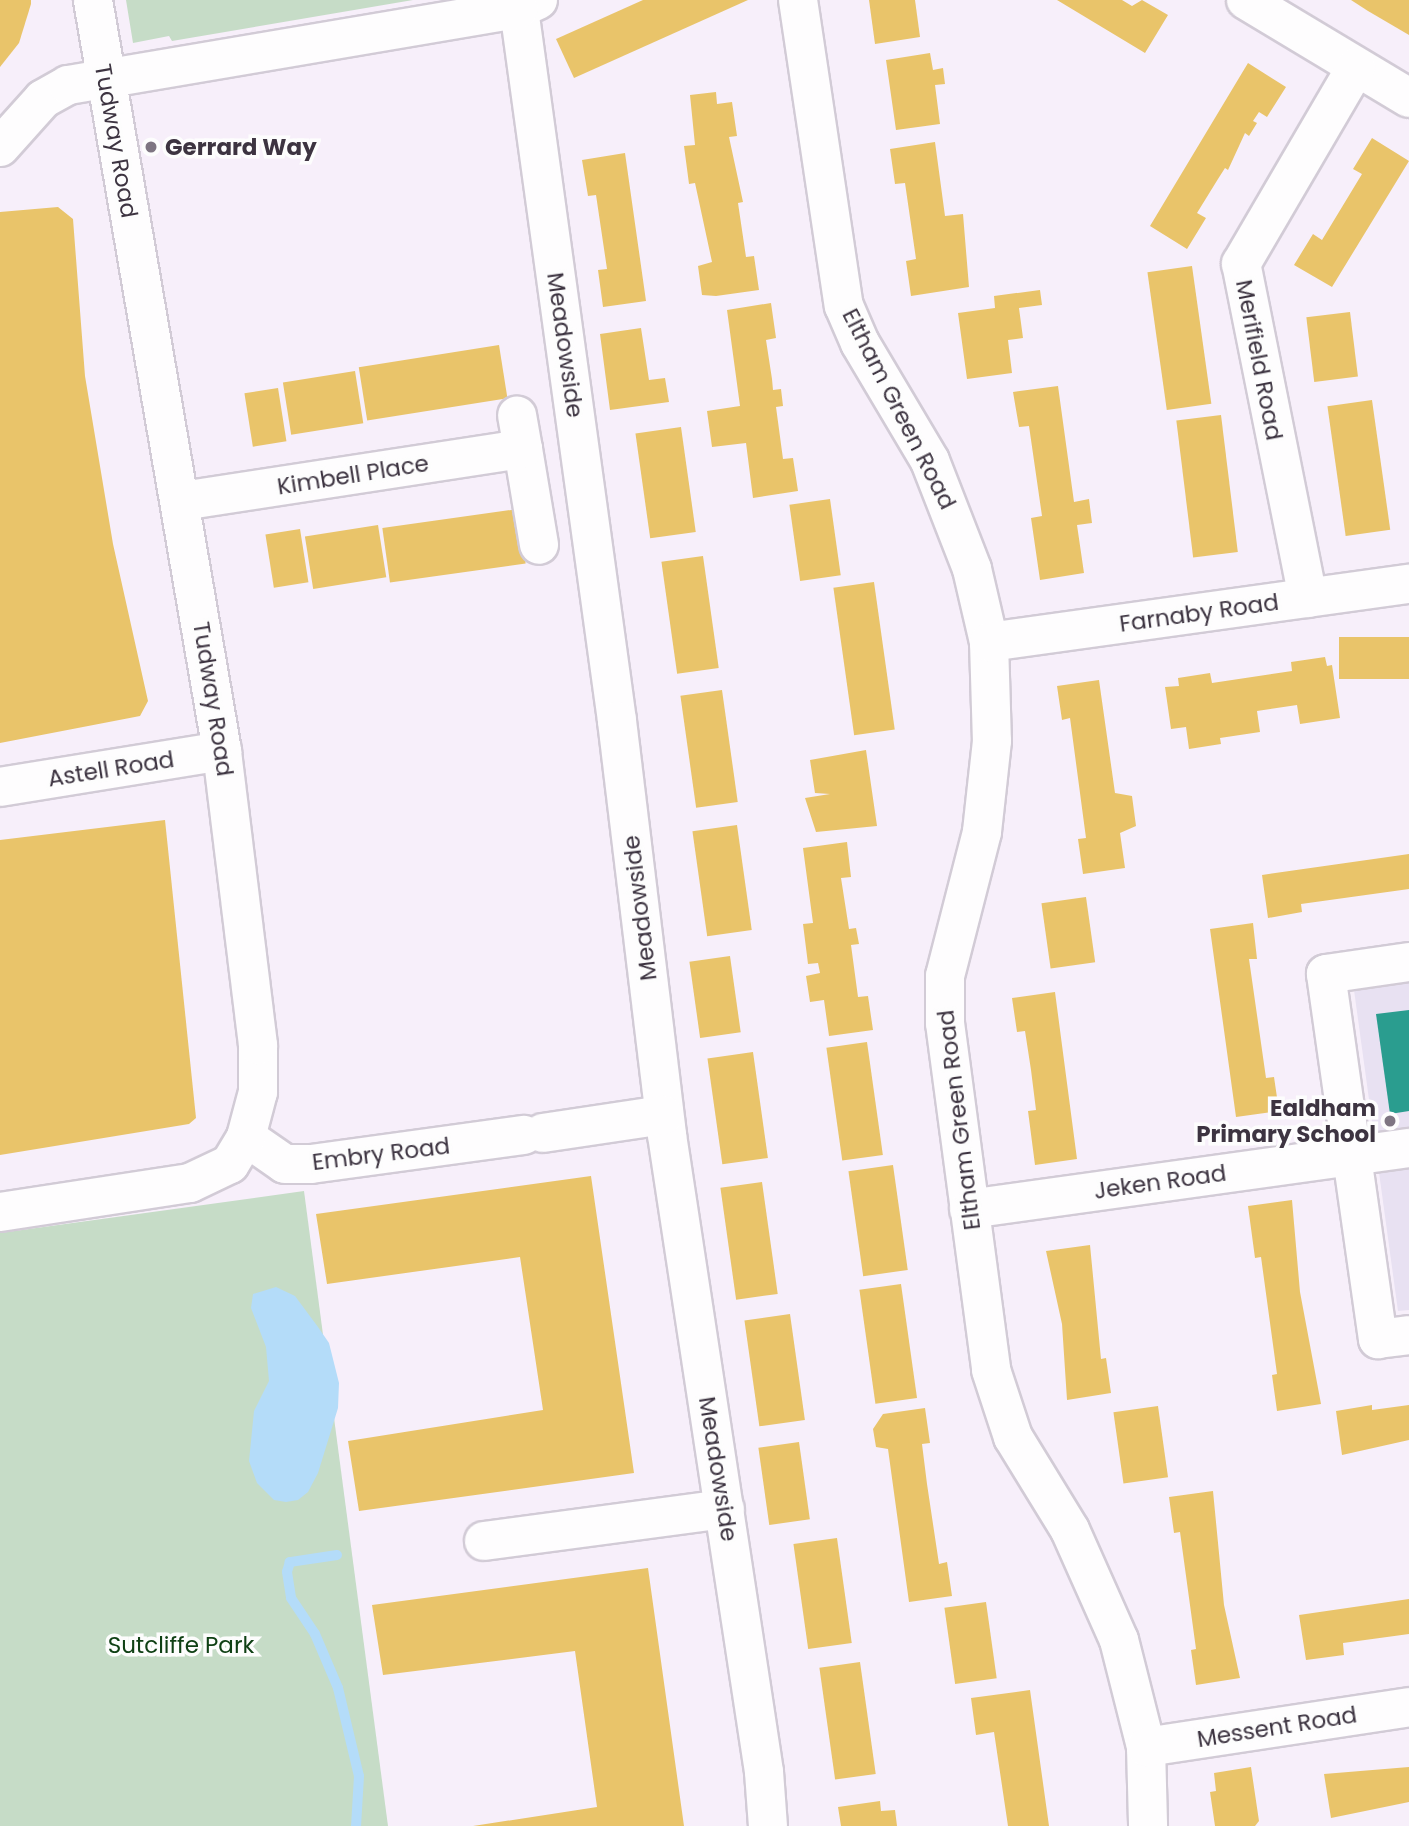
<!DOCTYPE html>
<style>
body{margin:0}
#map{position:relative;width:1409px;height:1826px;overflow:hidden;background:#f7effa;font-family:Poppins,sans-serif}
div>[style]{position:absolute}
[style*='--x']{left:calc(var(--x)*1px);top:calc(var(--y)*1px);width:calc(var(--w)*1px);rotate:calc(var(--a)*1deg)}
.education>*{inset:0;background:#e8e1f2}
.green>*{inset:0;background:#c6dcc7}
.water>*{inset:0;background:#b4dcf9}
.homes>*{inset:0;background:#e9c46a;transform-origin:0 0}
.schools>*{inset:0;background:#2a9d8f}
.stream>*{height:10px;margin:-5px;padding:0 5px;transform-origin:5px;border-radius:5px;background:#b4dcf9}
.roads{filter:drop-shadow(2px 0 #d2cbd6) drop-shadow(-2px 0 #d2cbd6) drop-shadow(0 2px #d2cbd6) drop-shadow(0 -2px #d2cbd6)}
.minor>*{height:38px;margin:-19px;padding:0 19px;transform-origin:19px;border-radius:19px;background:#fefdfe}
.dots>*{width:19px;height:19px;translate:-50% -50%;box-sizing:border-box;border:4px solid #fdfdfd;border-radius:50%}
span{translate:-50% -50%;white-space:nowrap;text-align:center;line-height:1.15;-webkit-text-stroke:7px #fdfdfd;paint-order:stroke}
.street-label{font-size:23px;color:#3d3441}
.poi-label{font-size:23px;color:#3d3441;font-weight:700}
.left{translate:0 -50%;text-align:left}
.right{translate:-100% -50%;text-align:right}
.park-label{font-size:23px;color:#0f4014}
</style>
<div id="map">
<div class="education">
<i style="clip-path:polygon(1409px 982px,1409px 1310px,1398px 1311px,1354px 990px)"></i>
</div>
<div class="green">
<i style="clip-path:polygon(126px 0,413px 0,172px 41px,169px 36px,133px 43px)"></i>
<i style="clip-path:polygon(304px 1191px,388px 1826px,0 1826px,0 1233px)"></i>
</div>
<div class="water">
<i style="clip-path:polygon(276px 1287px,295px 1296px,318px 1327px,329px 1343px,339px 1383px,338px 1408px,318px 1473px,308px 1492px,298px 1500px,286px 1502px,274px 1500px,257px 1483px,249px 1461px,254px 1411px,269px 1381px,266px 1347px,251px 1308px,253px 1294px)"></i>
</div>
<div class="homes">
<i style="clip-path:polygon(0 0,31px 0,31px 4px,19px 43px,0 67px)"></i>
<i style="clip-path:polygon(643px 0,748px 0,574px 78px,556px 39px)"></i>
<i style="clip-path:polygon(869px 0,915px 0,920px 37px,875px 44px)"></i>
<i style="clip-path:polygon(1057px 0,1122px 0,1132px 6px,1142px 0,1168px 15px,1145px 53px)"></i>
<i style="clip-path:polygon(1351px 0,1409px 0,1409px 35px,1368px 11px)"></i>
<i style="clip-path:polygon(930px 53px,933px 70px,943px 68px,945px 84px,935px 85px,940px 124px,896px 130px,886px 60px)"></i>
<i style="clip-path:polygon(1248px 63px,1286px 87px,1267px 117px,1259px 112px,1253px 121px,1257px 123px,1249px 136px,1245px 133px,1228px 170px,1225px 168px,1218px 179px,1197px 213px,1206px 218px,1187px 249px,1150px 226px)"></i>
<i style="clip-path:polygon(716px 92px,717px 104px,732px 102px,737px 136px,729px 137px,743px 202px,738px 203px,746px 257px,754px 256px,759px 290px,716px 296px,702px 295px,698px 266px,712px 262px,695px 183px,689px 184px,684px 146px,695px 145px,690px 95px)"></i>
<i style="clip-path:polygon(1372px 138px,1409px 161px,1332px 287px,1294px 265px,1313px 234px,1322px 240px,1362px 174px,1353px 169px)"></i>
<i style="clip-path:polygon(935px 142px,945px 216px,963px 214px,969px 287px,911px 296px,906px 261px,916px 259px,905px 183px,895px 184px,890px 149px)"></i>
<i style="clip-path:polygon(625px 153px,646px 301px,603px 307px,598px 270px,607px 269px,596px 195px,588px 196px,582px 160px)"></i>
<i style="clip-path:polygon(58px 207px,73px 219px,85px 376px,113px 544px,148px 701px,140px 716px,0 743px,0 212px)"></i>
<i style="left:1192px;top:266px;width:139px;height:45px;rotate:82deg"></i>
<i style="clip-path:polygon(1040px 290px,1042px 305px,1019px 308px,1023px 338px,1008px 340px,1012px 373px,967px 379px,958px 313px,995px 308px,994px 296px)"></i>
<i style="clip-path:polygon(771px 303px,776px 338px,766px 340px,772px 379px,773px 390px,781px 389px,783px 406px,776px 407px,783px 459px,793px 458px,798px 491px,753px 498px,746px 443px,712px 447px,707px 411px,740px 406px,727px 310px)"></i>
<i style="left:1350px;top:312px;width:65px;height:44px;rotate:83deg"></i>
<i style="clip-path:polygon(641px 328px,649px 380px,665px 378px,669px 402px,610px 410px,600px 334px)"></i>
<i style="left:499px;top:345px;width:54px;height:142px;rotate:81deg"></i>
<i style="left:355px;top:371px;width:53px;height:73px;rotate:81deg"></i>
<i style="clip-path:polygon(1058px 386px,1074px 502px,1089px 499px,1092px 523px,1077px 525px,1084px 573px,1040px 580px,1031px 518px,1042px 516px,1029px 426px,1019px 427px,1013px 392px)"></i>
<i style="left:278px;top:388px;width:54px;height:34px;rotate:81deg"></i>
<i style="left:1372px;top:400px;width:131px;height:45px;rotate:82deg"></i>
<i style="left:1221px;top:415px;width:138px;height:45px;rotate:83deg"></i>
<i style="left:681px;top:427px;width:106px;height:46px;rotate:82deg"></i>
<i style="left:830px;top:499px;width:77px;height:41px;rotate:82deg"></i>
<i style="left:518px;top:509px;width:55px;height:137px;rotate:82deg"></i>
<i style="left:378px;top:525px;width:53px;height:74px;rotate:81deg"></i>
<i style="left:300px;top:529px;width:54px;height:35px;rotate:81deg"></i>
<i style="left:703px;top:556px;width:113px;height:42px;rotate:82deg"></i>
<i style="left:874px;top:582px;width:149px;height:41px;rotate:82deg"></i>
<i style="left:1409px;top:637px;width:42px;height:70px;rotate:90deg"></i>
<i style="clip-path:polygon(1325px 657px,1327px 666px,1332px 665px,1340px 718px,1300px 724px,1297px 705px,1257px 711px,1260px 732px,1220px 738px,1221px 744px,1189px 749px,1186px 727px,1171px 729px,1165px 687px,1179px 686px,1178px 678px,1210px 673px,1212px 683px,1292px 671px,1291px 662px)"></i>
<i style="clip-path:polygon(1099px 680px,1115px 793px,1132px 796px,1136px 826px,1120px 833px,1125px 868px,1083px 874px,1078px 839px,1086px 838px,1070px 718px,1062px 720px,1057px 686px)"></i>
<i style="left:722px;top:690px;width:113px;height:42px;rotate:82deg"></i>
<i style="clip-path:polygon(866px 750px,877px 826px,816px 832px,805px 798px,830px 794px,815px 793px,810px 760px)"></i>
<i style="clip-path:polygon(165px 820px,196px 1118px,189px 1124px,0 1155px,0 840px)"></i>
<i style="left:737px;top:825px;width:106px;height:45px;rotate:82deg"></i>
<i style="clip-path:polygon(847px 842px,851px 877px,841px 878px,849px 929px,856px 928px,859px 944px,851px 945px,858px 997px,868px 996px,873px 1030px,829px 1036px,824px 1000px,810px 1002px,806px 976px,820px 973px,818px 963px,808px 964px,803px 924px,813px 923px,803px 848px)"></i>
<i style="clip-path:polygon(1409px 854px,1409px 889px,1301px 904px,1302px 912px,1268px 918px,1262px 875px)"></i>
<i style="left:1086px;top:897px;width:66px;height:45px;rotate:82deg"></i>
<i style="clip-path:polygon(1253px 923px,1257px 959px,1249px 959px,1266px 1078px,1274px 1077px,1279px 1111px,1236px 1117px,1210px 929px)"></i>
<i style="left:730px;top:956px;width:77px;height:41px;rotate:82deg"></i>
<i style="clip-path:polygon(1055px 992px,1077px 1159px,1035px 1165px,1028px 1111px,1036px 1110px,1031px 1070px,1025px 1031px,1017px 1032px,1012px 998px)"></i>
<i style="left:867px;top:1042px;width:114px;height:41px;rotate:82deg"></i>
<i style="left:753px;top:1052px;width:107px;height:46px;rotate:82deg"></i>
<i style="left:893px;top:1165px;width:106px;height:45px;rotate:82deg"></i>
<i style="clip-path:polygon(591px 1176px,634px 1473px,359px 1511px,348px 1441px,543px 1410px,520px 1257px,327px 1284px,316px 1214px)"></i>
<i style="left:762px;top:1182px;width:113px;height:42px;rotate:82deg"></i>
<i style="clip-path:polygon(1292px 1200px,1300px 1292px,1321px 1404px,1277px 1411px,1272px 1375px,1277px 1374px,1261px 1257px,1255px 1258px,1248px 1206px)"></i>
<i style="clip-path:polygon(1090px 1245px,1101px 1359px,1106px 1358px,1111px 1393px,1067px 1400px,1062px 1324px,1046px 1251px)"></i>
<i style="left:901px;top:1284px;width:115px;height:42px;rotate:82deg"></i>
<i style="left:790px;top:1314px;width:107px;height:46px;rotate:82deg"></i>
<i style="clip-path:polygon(1372px 1405px,1372px 1410px,1409px 1405px,1409px 1440px,1342px 1455px,1336px 1411px)"></i>
<i style="left:1158px;top:1406px;width:72px;height:45px;rotate:82deg"></i>
<i style="clip-path:polygon(925px 1408px,930px 1443px,922px 1444px,927px 1484px,939px 1564px,947px 1562px,952px 1596px,909px 1602px,888px 1449px,876px 1447px,873px 1429px,883px 1414px)"></i>
<i style="left:799px;top:1442px;width:78px;height:41px;rotate:82deg"></i>
<i style="clip-path:polygon(1213px 1491px,1224px 1605px,1240px 1678px,1196px 1685px,1191px 1650px,1196px 1649px,1180px 1532px,1174px 1533px,1169px 1497px)"></i>
<i style="left:837px;top:1538px;width:106px;height:44px;rotate:82deg"></i>
<i style="clip-path:polygon(648px 1568px,684px 1826px,473px 1826px,597px 1807px,575px 1651px,383px 1675px,372px 1605px)"></i>
<i style="clip-path:polygon(1409px 1599px,1409px 1634px,1343px 1643px,1344px 1655px,1306px 1660px,1299px 1615px)"></i>
<i style="left:986px;top:1602px;width:77px;height:42px;rotate:82deg"></i>
<i style="left:860px;top:1662px;width:113px;height:41px;rotate:82deg"></i>
<i style="clip-path:polygon(1030px 1690px,1049px 1826px,1008px 1826px,994px 1732px,976px 1735px,971px 1698px)"></i>
<i style="clip-path:polygon(1251px 1767px,1259px 1821px,1255px 1826px,1215px 1826px,1210px 1792px,1216px 1791px,1214px 1773px)"></i>
<i style="clip-path:polygon(1409px 1767px,1409px 1802px,1331px 1818px,1324px 1774px)"></i>
<i style="clip-path:polygon(880px 1801px,881px 1811px,895px 1810px,897px 1826px,841px 1826px,838px 1807px)"></i>
</div>
<div class="schools">
<i style="clip-path:polygon(1409px 1010px,1409px 1111px,1390px 1114px,1376px 1014px)"></i>
</div>
<div class="stream">
<i style="--x:337;--y:1555;--w:48;--a:171.5"></i>
<i style="--x:290;--y:1562;--w:10;--a:107"></i>
<i style="--x:287;--y:1572;--w:26;--a:81"></i>
<i style="--x:291;--y:1598;--w:43;--a:56.3"></i>
<i style="--x:315;--y:1634;--w:59;--a:66.9"></i>
<i style="--x:338;--y:1688;--w:90;--a:76.6"></i>
<i style="--x:359;--y:1776;--w:50;--a:93.4"></i>
</div>
<div class="roads">
<div class="minor">
<i style="--x:538;--y:0;--w:21;--a:155"></i>
<i style="--x:519;--y:9;--w:719;--a:82.16"></i>
<i style="--x:617;--y:721;--w:417;--a:83.1"></i>
<i style="--x:667;--y:1135;--w:644;--a:81.34"></i>
<i style="--x:764;--y:1772;--w:54;--a:85.8"></i>
<i style="--x:798;--y:0;--w:309;--a:81.5"></i>
<i style="--x:844;--y:306;--w:40;--a:66.6"></i>
<i style="--x:860;--y:343;--w:137;--a:59.3"></i>
<i style="--x:930;--y:461;--w:116;--a:68.7"></i>
<i style="--x:972;--y:569;--w:75;--a:76.9"></i>
<i style="--x:989;--y:642;--w:99;--a:88.3"></i>
<i style="--x:992;--y:741;--w:92;--a:96.3"></i>
<i style="--x:982;--y:832;--w:149;--a:104.4"></i>
<i style="--x:945;--y:976;--w:47;--a:90"></i>
<i style="--x:945;--y:1023;--w:350;--a:82.4"></i>
<i style="--x:991;--y:1370;--w:71;--a:71.8"></i>
<i style="--x:1013;--y:1437;--w:109;--a:58.5"></i>
<i style="--x:1070;--y:1530;--w:120;--a:66"></i>
<i style="--x:1119;--y:1640;--w:110;--a:75.8"></i>
<i style="--x:1146;--y:1747;--w:79;--a:88.5"></i>
<i style="--x:1246;--y:0;--w:190;--a:31"></i>
<i style="--x:0;--y:147;--w:64;--a:-48.1"></i>
<i style="--x:43;--y:99;--w:29;--a:-29"></i>
<i style="--x:68;--y:85;--w:457;--a:-9.6"></i>
<i style="--x:523;--y:449;--w:97;--a:80.5"></i>
<i style="--x:182;--y:501;--w:345;--a:-8.7"></i>
<i style="--x:523;--y:449;--w:34;--a:-100"></i>
<i style="--x:1308;--y:598;--w:341;--a:-101.3"></i>
<i style="--x:1241;--y:264;--w:228;--a:-59.7"></i>
<i style="--x:989;--y:642;--w:424;--a:-7.9"></i>
<i style="--x:0;--y:787;--w:225;--a:-9.2"></i>
<i style="--x:1409;--y:962;--w:84;--a:171.8"></i>
<i style="--x:1326;--y:974;--w:369;--a:81.9"></i>
<i style="--x:1378;--y:1339;--w:31;--a:-7"></i>
<i style="--x:543;--y:1133;--w:122;--a:-8.5"></i>
<i style="--x:246;--y:1137;--w:47;--a:34.7"></i>
<i style="--x:285;--y:1164;--w:26;--a:0"></i>
<i style="--x:311;--y:1164;--w:215;--a:-7.8"></i>
<i style="--x:969;--y:1209;--w:444;--a:-7.9"></i>
<i style="--x:0;--y:1212;--w:192;--a:-8.7"></i>
<i style="--x:190;--y:1183;--w:44;--a:-25.4"></i>
<i style="--x:230;--y:1164;--w:31;--a:-59"></i>
<i style="--x:246;--y:1137;--w:47;--a:-75.1"></i>
<i style="--x:258;--y:1092;--w:47;--a:-90"></i>
<i style="--x:258;--y:1045;--w:296;--a:-97"></i>
<i style="--x:222;--y:751;--w:762;--a:-99.75"></i>
<i style="--x:484;--y:1541;--w:243;--a:-7.6"></i>
<i style="--x:1146;--y:1747;--w:266;--a:-8.6"></i>
</div>
</div>
<div class="dots">
<i style="left:151px;top:147px;background:#7e7582"></i>
<i style="left:1390px;top:1121px;background:#7e7582"></i>
</div>
<div class="street-label">
<span style="left:116px;top:141px;rotate:80deg">Tudway Road</span>
<span style="left:565px;top:345px;rotate:82deg">Meadowside</span>
<span style="left:1259px;top:360px;rotate:79deg">Merifield Road</span>
<span style="left:899px;top:409px;rotate:63deg">Eltham Green Road</span>
<span style="left:353px;top:475px;rotate:-9deg">Kimbell Place</span>
<span style="left:1199px;top:613px;rotate:-8deg">Farnaby Road</span>
<span style="left:213px;top:699px;rotate:81deg">Tudway Road</span>
<span style="left:111px;top:769px;rotate:-9deg">Astell Road</span>
<span style="left:640px;top:908px;rotate:-97deg">Meadowside</span>
<span style="left:959px;top:1120px;rotate:-97deg">Eltham Green Road</span>
<span style="left:381px;top:1154px;rotate:-7deg">Embry Road</span>
<span style="left:1160px;top:1182px;rotate:-8deg">Jeken Road</span>
<span style="left:718px;top:1469px;rotate:81deg">Meadowside</span>
<span style="left:1277px;top:1727px;rotate:-9deg">Messent Road</span>
</div>
<div class="poi-label">
<span class="left" style="left:165px;top:147px">Gerrard Way</span>
<span class="right" style="left:1376px;top:1121px">Ealdham<br>Primary School</span>
</div>
<div class="park-label">
<span style="left:181px;top:1645px">Sutcliffe Park</span>
</div>
</div>
